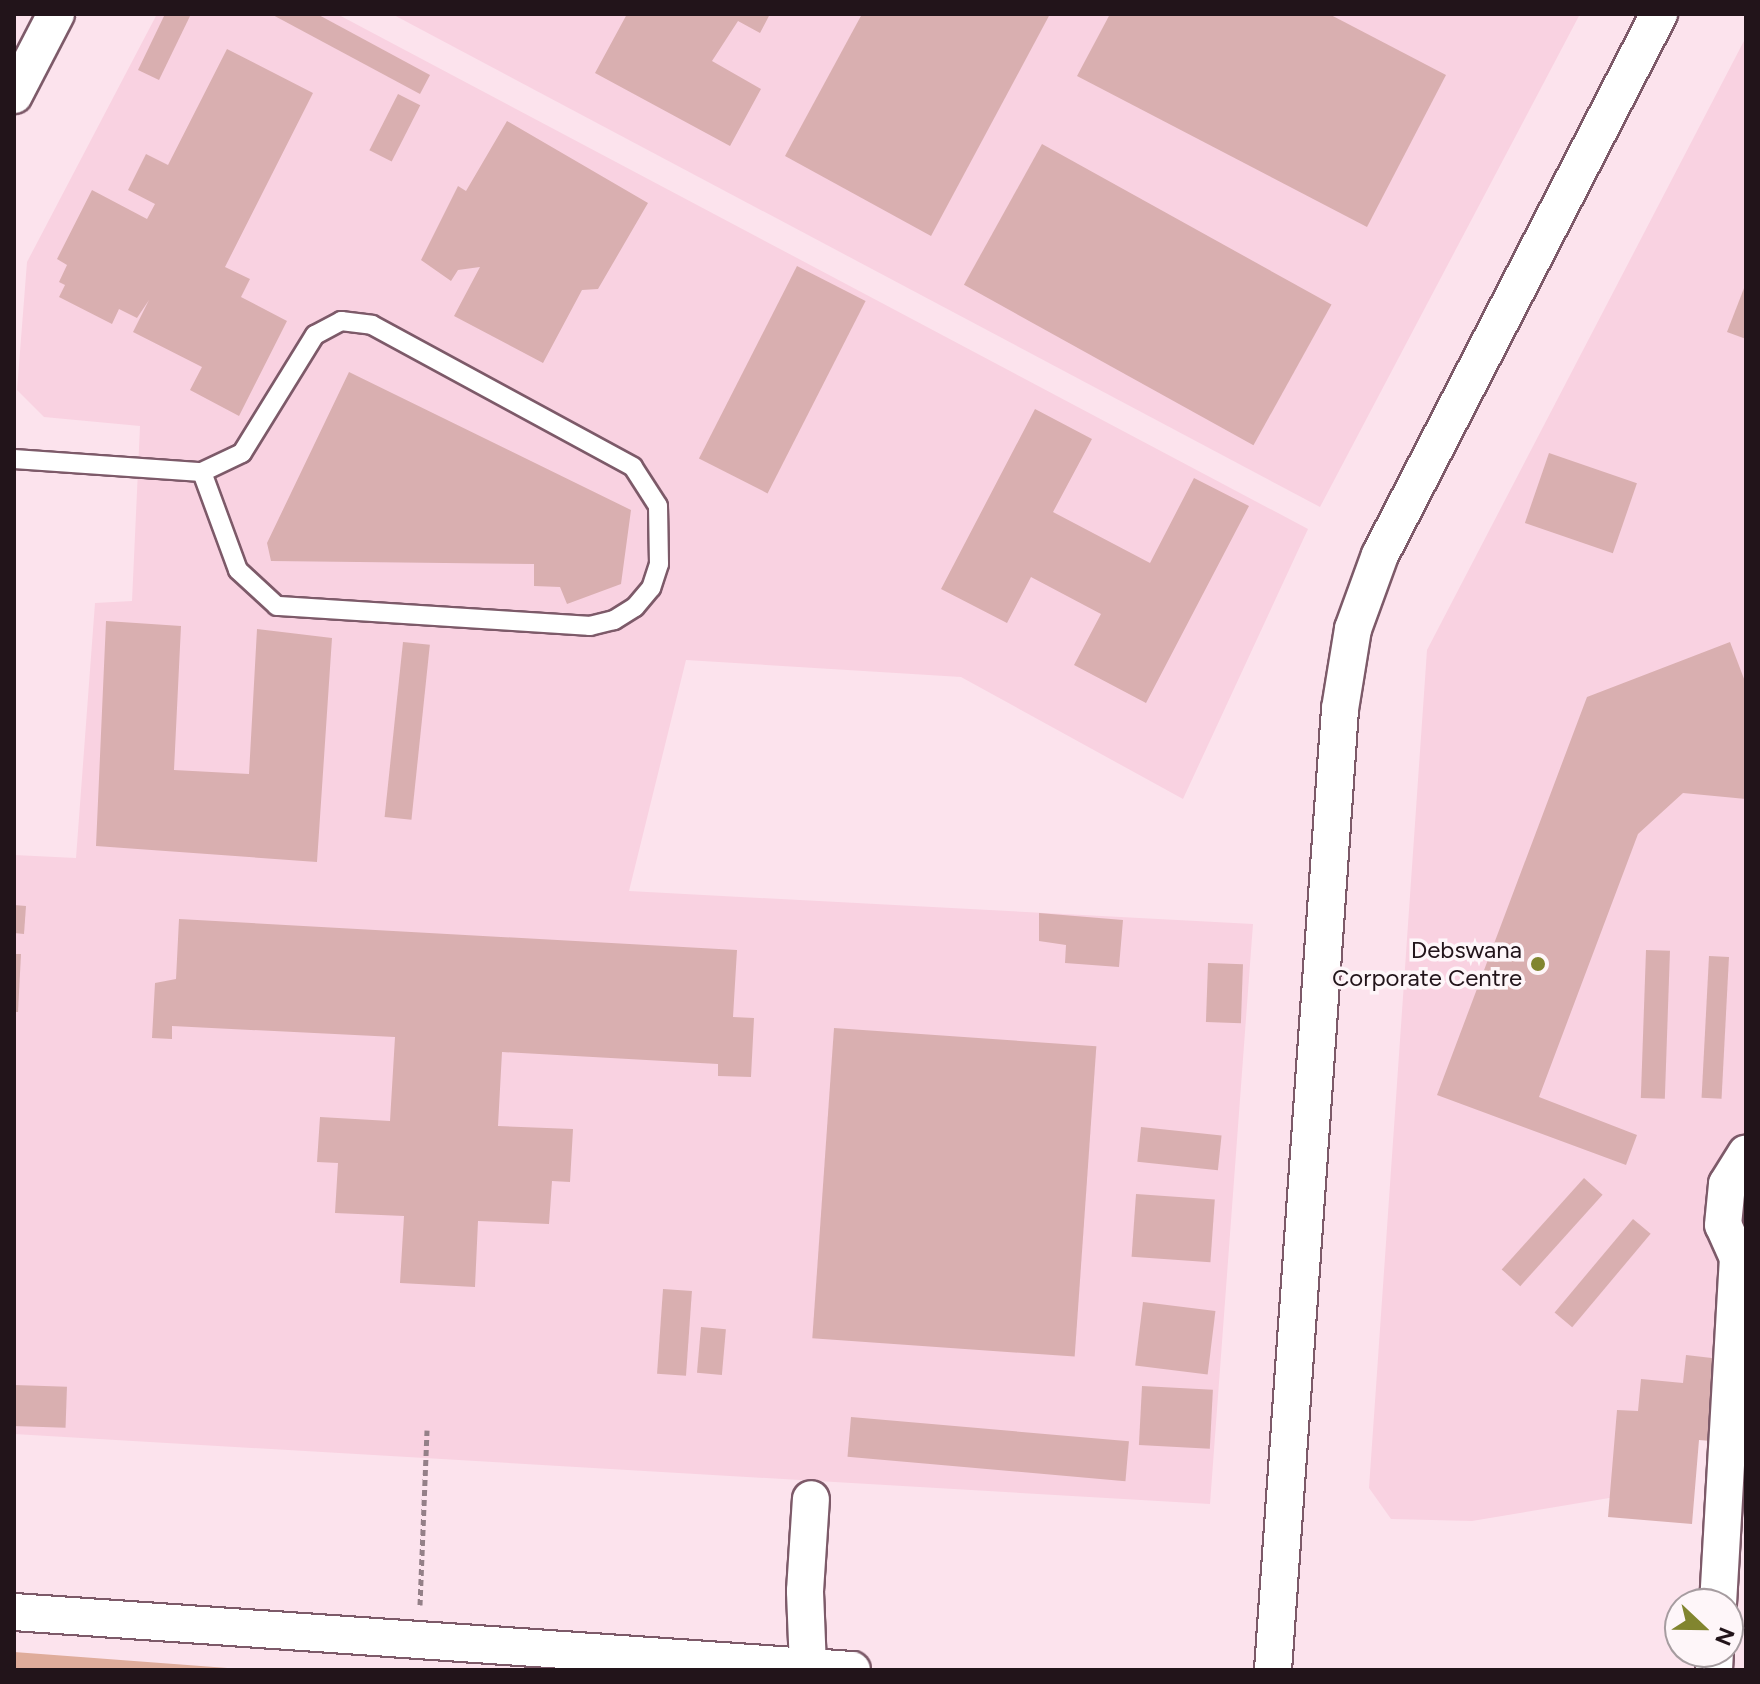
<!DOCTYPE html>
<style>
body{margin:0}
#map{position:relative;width:1760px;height:1684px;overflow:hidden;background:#fce3ed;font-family:Figtree,sans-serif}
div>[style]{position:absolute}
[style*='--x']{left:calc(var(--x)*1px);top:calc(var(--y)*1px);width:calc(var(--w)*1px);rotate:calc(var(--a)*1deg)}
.built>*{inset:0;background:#f9d2e1}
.green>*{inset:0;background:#dfac9b}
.building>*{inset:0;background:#d9afb0;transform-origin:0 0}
.path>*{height:5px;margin-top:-2.5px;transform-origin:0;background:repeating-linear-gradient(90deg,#948088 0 6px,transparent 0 10px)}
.roads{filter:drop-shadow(2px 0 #7d5a69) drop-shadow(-2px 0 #7d5a69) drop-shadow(0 2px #7d5a69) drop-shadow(0 -2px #7d5a69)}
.lane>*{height:18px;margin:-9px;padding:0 9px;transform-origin:9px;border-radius:9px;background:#fff}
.street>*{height:36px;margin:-18px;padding:0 18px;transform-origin:18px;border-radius:18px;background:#fff}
.dots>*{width:22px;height:22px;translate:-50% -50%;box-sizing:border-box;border:4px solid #fef6f9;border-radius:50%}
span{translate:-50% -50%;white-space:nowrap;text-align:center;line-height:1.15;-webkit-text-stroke:7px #fef6f9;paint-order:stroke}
.poi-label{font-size:24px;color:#22141a}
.right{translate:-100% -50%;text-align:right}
.frame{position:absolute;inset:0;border:16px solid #22141a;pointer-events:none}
.north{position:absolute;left:1664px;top:1588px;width:80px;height:80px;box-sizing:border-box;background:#fef6f9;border:2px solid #a69ca0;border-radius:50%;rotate:112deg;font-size:22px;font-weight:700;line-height:32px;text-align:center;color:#22141a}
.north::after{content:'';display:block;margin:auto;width:28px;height:36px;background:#81852f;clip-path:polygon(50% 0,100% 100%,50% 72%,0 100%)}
</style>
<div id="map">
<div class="built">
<i style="clip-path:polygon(157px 14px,337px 14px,1308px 529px,1183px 799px,961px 677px,686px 660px,629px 891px,1253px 924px,1210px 1504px,14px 1434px,14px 855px,76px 858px,95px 603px,132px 601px,140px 426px,44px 417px,17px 390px,27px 262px)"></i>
<i style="clip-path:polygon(392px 14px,1580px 14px,1320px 507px)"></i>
<i style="clip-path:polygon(1746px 37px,1746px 1414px,1690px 1413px,1675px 1487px,1472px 1521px,1391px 1519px,1369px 1488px,1427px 650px)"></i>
</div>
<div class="green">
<i style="clip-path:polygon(14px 1652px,254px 1670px,14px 1670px)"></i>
</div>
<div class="building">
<i style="clip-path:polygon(165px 14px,191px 14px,159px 80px,138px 70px)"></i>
<i style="clip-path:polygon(271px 14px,317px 14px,430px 75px,420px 94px)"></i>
<i style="clip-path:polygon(627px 14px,770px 14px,760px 33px,738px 21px,712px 61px,761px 89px,730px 146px,595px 73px)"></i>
<i style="clip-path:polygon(862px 14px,1050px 14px,931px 236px,785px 156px)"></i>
<i style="clip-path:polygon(1110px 14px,1329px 14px,1446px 75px,1367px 227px,1077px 76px)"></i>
<i style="clip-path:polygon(227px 49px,313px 93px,225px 267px,250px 279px,241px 297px,287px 321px,239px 416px,190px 390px,202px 367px,133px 332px,149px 300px,137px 318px,119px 309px,112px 324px,59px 297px,65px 285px,59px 282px,67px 265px,57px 259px,92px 190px,147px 219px,155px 204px,128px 190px,146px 154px,168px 165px)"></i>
<i style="left:398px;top:94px;width:25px;height:63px;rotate:27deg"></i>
<i style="clip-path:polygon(507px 121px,648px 203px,598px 289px,582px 290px,543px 363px,454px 316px,480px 267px,458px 270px,451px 281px,421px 260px,458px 186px,466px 191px)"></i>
<i style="left:1042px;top:144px;width:331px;height:161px;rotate:29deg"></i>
<i style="left:797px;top:266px;width:77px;height:216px;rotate:27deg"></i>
<i style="clip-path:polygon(1746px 283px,1746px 339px,1727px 332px)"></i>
<i style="clip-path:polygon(349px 372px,631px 510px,621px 584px,567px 604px,560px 587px,534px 586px,534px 564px,271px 561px,267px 543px)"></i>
<i style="clip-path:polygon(1035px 409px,1092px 439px,1053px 512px,1150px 563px,1194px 478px,1249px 506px,1146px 703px,1074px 665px,1101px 614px,1031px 577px,1007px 623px,941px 589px)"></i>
<i style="left:1549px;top:453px;width:93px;height:74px;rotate:19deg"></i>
<i style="clip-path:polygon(106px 621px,181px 626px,174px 770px,249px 774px,257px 629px,332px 638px,317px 862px,96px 846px)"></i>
<i style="left:403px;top:642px;width:27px;height:176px;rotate:6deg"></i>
<i style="clip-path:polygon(1730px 642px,1746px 684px,1746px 799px,1683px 793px,1638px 834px,1539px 1097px,1637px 1135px,1626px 1165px,1437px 1095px,1587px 697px)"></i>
<i style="clip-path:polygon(14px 905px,26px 906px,24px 934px,14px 933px)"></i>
<i style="clip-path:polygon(1039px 913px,1123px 920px,1119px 967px,1065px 963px,1066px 945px,1039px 941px)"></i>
<i style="clip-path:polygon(179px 919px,737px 950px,733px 1017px,754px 1018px,751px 1077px,718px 1076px,718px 1064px,502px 1052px,498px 1126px,573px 1129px,570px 1182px,552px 1181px,549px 1224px,478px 1221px,475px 1287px,400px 1283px,404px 1216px,335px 1213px,338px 1163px,317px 1162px,320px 1117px,390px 1121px,395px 1037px,172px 1026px,172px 1039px,152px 1038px,155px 983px,176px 979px)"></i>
<i style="left:1646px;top:950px;width:24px;height:148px;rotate:2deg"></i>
<i style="clip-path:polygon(14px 954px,21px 954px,18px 1012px,14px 1012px)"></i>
<i style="left:1709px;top:956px;width:20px;height:142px;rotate:3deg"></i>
<i style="left:1208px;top:963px;width:35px;height:59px;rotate:2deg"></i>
<i style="left:834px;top:1028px;width:263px;height:311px;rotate:4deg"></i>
<i style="left:1141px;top:1127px;width:81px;height:35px;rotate:6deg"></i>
<i style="left:1584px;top:1178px;width:25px;height:123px;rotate:42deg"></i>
<i style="left:1136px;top:1194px;width:79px;height:63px;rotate:4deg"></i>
<i style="left:1633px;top:1219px;width:23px;height:122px;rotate:40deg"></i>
<i style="left:663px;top:1289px;width:29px;height:85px;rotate:4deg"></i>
<i style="left:1143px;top:1302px;width:73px;height:64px;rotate:7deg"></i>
<i style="left:701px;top:1327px;width:25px;height:46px;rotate:5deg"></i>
<i style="clip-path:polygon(1686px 1355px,1746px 1362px,1746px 1444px,1699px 1440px,1692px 1524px,1608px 1517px,1617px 1410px,1638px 1411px,1641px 1379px,1683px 1383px)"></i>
<i style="left:14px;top:1385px;width:53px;height:41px;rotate:2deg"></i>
<i style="left:1142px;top:1386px;width:71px;height:59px;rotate:3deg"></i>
<i style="left:851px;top:1417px;width:279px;height:40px;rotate:5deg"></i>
</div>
<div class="path">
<i style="--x:420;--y:1605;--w:175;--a:-87.7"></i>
</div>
<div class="roads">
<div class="lane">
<i style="--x:14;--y:459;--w:188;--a:4"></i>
<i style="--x:202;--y:472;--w:44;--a:-25.4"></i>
<i style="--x:242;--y:453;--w:139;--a:-58.3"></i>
<i style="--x:315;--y:335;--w:30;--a:-28"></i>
<i style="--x:341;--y:321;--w:31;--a:7"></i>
<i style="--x:372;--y:325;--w:297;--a:28.5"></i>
<i style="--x:633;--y:467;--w:46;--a:57.3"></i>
<i style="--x:658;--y:506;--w:58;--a:89"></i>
<i style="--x:659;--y:564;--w:25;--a:108"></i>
<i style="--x:651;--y:588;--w:25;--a:130"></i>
<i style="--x:635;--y:607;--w:25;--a:148"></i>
<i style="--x:614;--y:620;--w:25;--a:166"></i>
<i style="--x:590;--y:626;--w:314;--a:-176.3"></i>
<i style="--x:277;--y:606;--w:53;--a:-137.3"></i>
<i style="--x:238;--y:570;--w:104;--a:-110.2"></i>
</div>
<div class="street">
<i style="--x:14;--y:95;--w:91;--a:-62.6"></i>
<i style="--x:1718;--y:1604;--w:347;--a:-86.7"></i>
<i style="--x:1738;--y:1258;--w:36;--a:-114"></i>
<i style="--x:1723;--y:1225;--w:41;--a:-84.4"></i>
<i style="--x:1727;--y:1184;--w:36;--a:-58"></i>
<i style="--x:14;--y:1612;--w:840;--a:3.96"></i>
<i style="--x:808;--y:1667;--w:76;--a:-92.3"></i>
<i style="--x:805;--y:1591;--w:92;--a:-86.3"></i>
<i style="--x:1273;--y:1670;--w:963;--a:-86.01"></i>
<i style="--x:1340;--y:709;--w:81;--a:-80.8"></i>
<i style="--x:1353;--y:629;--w:79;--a:-70"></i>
<i style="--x:1380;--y:555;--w:609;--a:-62.72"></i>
<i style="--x:1714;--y:1670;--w:18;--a:-87"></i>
</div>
</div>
<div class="dots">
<i style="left:1538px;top:964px;background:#81852f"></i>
</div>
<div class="poi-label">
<span class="right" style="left:1522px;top:964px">Debswana<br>Corporate Centre</span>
</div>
<div class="frame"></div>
<div class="north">N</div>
</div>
